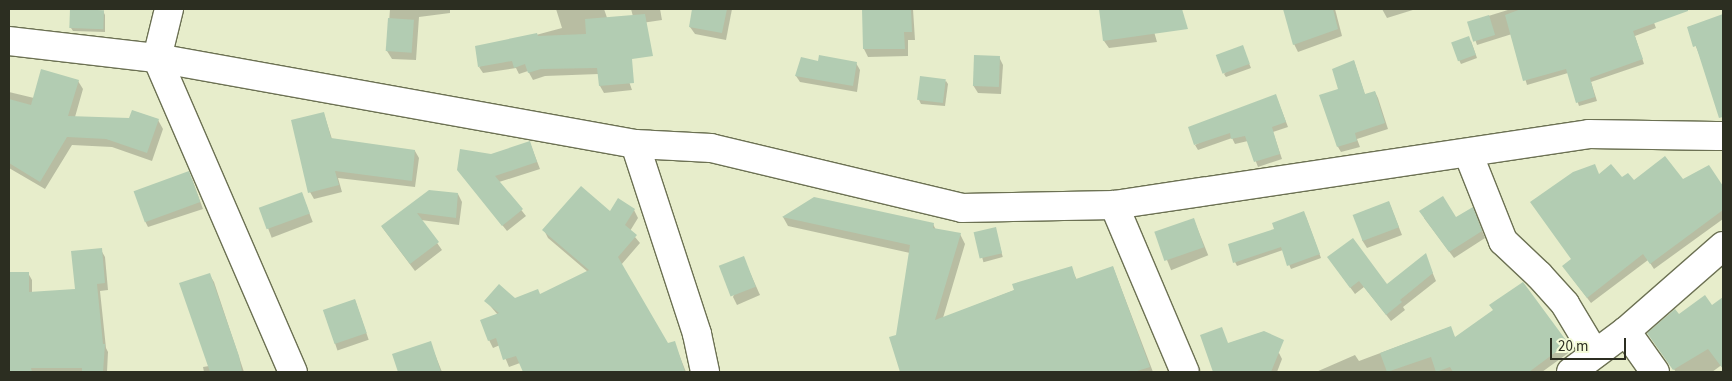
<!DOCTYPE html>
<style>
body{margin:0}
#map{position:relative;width:1732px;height:381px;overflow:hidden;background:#e7edcb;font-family:"Source Sans 3",sans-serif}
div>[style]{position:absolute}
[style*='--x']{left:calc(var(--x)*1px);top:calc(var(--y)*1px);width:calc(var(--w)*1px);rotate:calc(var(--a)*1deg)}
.shadow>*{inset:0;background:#0003;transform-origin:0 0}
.building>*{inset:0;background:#b2ccb2;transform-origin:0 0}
.roads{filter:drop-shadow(1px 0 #6c7153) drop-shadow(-1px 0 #6c7153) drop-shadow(0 1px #6c7153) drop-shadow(0 -1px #6c7153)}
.street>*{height:28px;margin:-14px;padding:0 14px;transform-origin:14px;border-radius:14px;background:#fff}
.secondary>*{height:28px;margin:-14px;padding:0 14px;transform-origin:14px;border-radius:14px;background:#fff}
span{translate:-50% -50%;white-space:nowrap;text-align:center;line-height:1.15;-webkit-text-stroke:4px #f4fbd8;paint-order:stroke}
.frame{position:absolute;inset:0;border:10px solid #2c2e21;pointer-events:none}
.scale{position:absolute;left:1550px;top:338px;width:76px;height:22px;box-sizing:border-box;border:2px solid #2c2e21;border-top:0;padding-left:6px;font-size:15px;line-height:18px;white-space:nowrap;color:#2c2e21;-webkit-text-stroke:4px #f4fbd8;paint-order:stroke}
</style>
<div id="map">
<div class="shadow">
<i style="clip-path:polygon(390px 9px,450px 9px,450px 13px,419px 17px,416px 60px,392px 59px,387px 51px)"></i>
<i style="clip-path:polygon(556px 9px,604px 9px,632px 90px,604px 93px,600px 86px,599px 74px,545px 76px,533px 80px,528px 71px,519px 74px,516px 68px,483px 73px,479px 67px,521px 39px,562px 28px)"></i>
<i style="clip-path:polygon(631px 9px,660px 9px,662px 20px,635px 24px)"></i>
<i style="clip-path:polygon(694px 9px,732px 9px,726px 40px,695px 34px,690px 27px)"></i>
<i style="clip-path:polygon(864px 9px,913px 9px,915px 40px,908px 40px,908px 56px,868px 57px,864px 49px)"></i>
<i style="clip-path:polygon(1100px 9px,1176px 9px,1176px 13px,1151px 21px,1157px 42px,1109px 48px,1104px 41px)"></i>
<i style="clip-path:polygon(1297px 9px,1335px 9px,1342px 36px,1298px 52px,1294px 44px,1285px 12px)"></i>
<i style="clip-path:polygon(1382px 9px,1416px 9px,1387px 18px)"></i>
<i style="clip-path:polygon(1511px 9px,1605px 9px,1608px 15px,1624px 9px,1649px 9px,1656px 28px,1635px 36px,1644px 64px,1591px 82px,1597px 101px,1579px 106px,1568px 73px,1527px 85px,1512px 34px,1477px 45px,1469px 22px)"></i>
<i style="clip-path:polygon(103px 11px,105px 15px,105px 32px,73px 31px,71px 28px)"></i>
<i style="clip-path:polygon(1723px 16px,1723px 88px,1714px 91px,1688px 27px)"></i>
<i style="clip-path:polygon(1471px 41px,1477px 58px,1461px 64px,1459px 60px)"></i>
<i style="clip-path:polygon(1244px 51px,1251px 68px,1226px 77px,1224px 74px)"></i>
<i style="clip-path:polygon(999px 57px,1003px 65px,1001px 94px,978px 93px,973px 85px)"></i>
<i style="clip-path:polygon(1354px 61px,1365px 95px,1375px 92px,1378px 98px,1388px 129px,1357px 139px,1360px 147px,1341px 152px,1338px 147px,1340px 90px)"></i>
<i style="clip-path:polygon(819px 63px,856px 63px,860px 70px,857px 92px,800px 82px,796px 76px)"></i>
<i style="clip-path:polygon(78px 81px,83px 89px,75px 117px,158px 120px,163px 129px,152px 161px,112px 147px,72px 145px,45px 189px,9px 168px,9px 92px,34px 98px)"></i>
<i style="clip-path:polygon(946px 81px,948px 84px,945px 106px,921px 104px,919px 100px)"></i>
<i style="clip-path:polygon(1278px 101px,1288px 127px,1273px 132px,1282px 159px,1258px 167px,1248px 141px,1235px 144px,1232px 138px,1198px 150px,1195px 145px)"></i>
<i style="clip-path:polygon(324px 114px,332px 139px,415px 151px,419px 158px,415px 187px,338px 178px,342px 192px,314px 199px,310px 192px)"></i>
<i style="clip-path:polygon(530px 143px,540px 169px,499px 182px,526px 216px,507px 231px,458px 170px,491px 155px)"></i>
<i style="clip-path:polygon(1709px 167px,1723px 193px,1723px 219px,1654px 269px,1648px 260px,1591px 303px,1568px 273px,1599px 175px,1633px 182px,1683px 181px)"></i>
<i style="clip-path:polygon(192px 179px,203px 209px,148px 227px,145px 221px)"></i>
<i style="left:302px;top:194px;width:30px;height:44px;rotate:69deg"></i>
<i style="clip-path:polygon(458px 194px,462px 202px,459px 225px,421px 220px,442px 250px,415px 271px,382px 227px)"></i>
<i style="clip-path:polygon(1389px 202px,1402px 235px,1367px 248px,1362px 240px)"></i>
<i style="clip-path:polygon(634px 210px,638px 218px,630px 231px,640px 243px,621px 265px,667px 345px,674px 342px,686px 372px,525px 372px,520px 363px,509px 367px,500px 345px,493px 348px,489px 340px,498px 315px,486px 301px,541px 296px,588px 272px,548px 238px,544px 230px,610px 213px)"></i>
<i style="clip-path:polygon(1476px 215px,1485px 238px,1454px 258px,1424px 218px,1456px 219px)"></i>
<i style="clip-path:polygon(783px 217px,933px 224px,936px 230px,960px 234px,965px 244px,943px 318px,1071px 268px,1077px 280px,1113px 267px,1153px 372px,902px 372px,891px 338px,897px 336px,910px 253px,788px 226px)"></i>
<i style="clip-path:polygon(1306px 217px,1321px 258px,1291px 269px,1283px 250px,1237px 266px,1235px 262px,1276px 230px)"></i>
<i style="left:1194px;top:220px;width:38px;height:40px;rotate:68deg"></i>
<i style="left:995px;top:228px;width:30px;height:20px;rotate:75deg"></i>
<i style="clip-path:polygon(101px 250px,105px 257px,108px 290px,100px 291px,106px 348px,108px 352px,107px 372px,9px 372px,9px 273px,28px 273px,32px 280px,32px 293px,76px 290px)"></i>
<i style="clip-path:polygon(1425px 255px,1436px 281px,1403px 307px,1405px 310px,1391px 321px,1364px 287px,1355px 294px,1333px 264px,1387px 286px)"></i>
<i style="clip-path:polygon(747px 266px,760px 295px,737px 305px,733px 297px)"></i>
<i style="clip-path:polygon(209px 274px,214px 282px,244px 372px,204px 372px,203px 367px,209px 366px)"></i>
<i style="clip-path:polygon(1523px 284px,1571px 351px,1542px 372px,1316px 372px,1355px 355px,1359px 361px,1450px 327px,1455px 338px,1494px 311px)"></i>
<i style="clip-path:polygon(1723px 299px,1723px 364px,1712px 372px,1676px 372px,1652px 339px,1679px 316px,1712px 307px)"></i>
<i style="left:355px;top:300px;width:42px;height:33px;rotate:71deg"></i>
<i style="clip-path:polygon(430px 342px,442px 372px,399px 372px,394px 355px)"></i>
<i style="clip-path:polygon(1279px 353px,1282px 359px,1277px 372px,1234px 372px)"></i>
</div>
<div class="building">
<i style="left:70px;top:9px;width:34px;height:19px;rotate:2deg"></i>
<i style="clip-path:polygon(692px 9px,727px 9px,722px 33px,689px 27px)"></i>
<i style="clip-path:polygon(862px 9px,911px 9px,912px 32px,904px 32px,905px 49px,863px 49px)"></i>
<i style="clip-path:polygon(1099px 9px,1182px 9px,1188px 29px,1103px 41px)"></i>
<i style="clip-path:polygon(1283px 9px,1333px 9px,1338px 29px,1293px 45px)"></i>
<i style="clip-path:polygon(1521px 9px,1688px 9px,1688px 11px,1633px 31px,1643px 59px,1590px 78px,1595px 97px,1576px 103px,1566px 69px,1523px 81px,1505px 15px)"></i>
<i style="clip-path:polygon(645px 14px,653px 56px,632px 59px,634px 83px,599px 86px,597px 68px,541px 69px,528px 73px,525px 64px,514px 68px,512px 61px,478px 67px,475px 46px,537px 33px,538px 36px,586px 34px,585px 19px)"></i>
<i style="clip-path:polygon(1723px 14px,1723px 117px,1719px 118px,1696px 46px,1693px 47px,1687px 27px)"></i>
<i style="left:1489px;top:15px;width:21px;height:23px;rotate:73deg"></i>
<i style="left:388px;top:18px;width:26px;height:33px;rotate:4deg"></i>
<i style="left:1469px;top:36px;width:20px;height:19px;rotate:70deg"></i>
<i style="left:1243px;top:45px;width:20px;height:29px;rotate:70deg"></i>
<i style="clip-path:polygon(819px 55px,857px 62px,853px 86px,795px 76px,801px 57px,818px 61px)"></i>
<i style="left:974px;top:55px;width:26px;height:31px;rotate:2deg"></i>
<i style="clip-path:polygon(1354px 60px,1365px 94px,1375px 91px,1385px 123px,1355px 133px,1357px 141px,1337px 147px,1319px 95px,1338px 89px,1332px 69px)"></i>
<i style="clip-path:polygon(41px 69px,79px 80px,68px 116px,129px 118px,132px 110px,159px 119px,147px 153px,106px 139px,67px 137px,40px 182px,9px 163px,9px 99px,31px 105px)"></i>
<i style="left:920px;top:76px;width:26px;height:24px;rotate:7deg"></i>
<i style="clip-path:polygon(1276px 94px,1286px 122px,1272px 127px,1280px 154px,1254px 162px,1245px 136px,1231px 139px,1230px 133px,1194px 145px,1188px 127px)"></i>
<i style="clip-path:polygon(324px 112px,331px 138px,415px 150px,412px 181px,335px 171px,339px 185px,308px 193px,291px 120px)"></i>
<i style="clip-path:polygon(530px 141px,537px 162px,495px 176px,523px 209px,502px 226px,457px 170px,460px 149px,491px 154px)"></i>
<i style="clip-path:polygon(1665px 156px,1683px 179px,1709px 165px,1723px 186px,1723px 210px,1650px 264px,1643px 254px,1587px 298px,1562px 266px,1571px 259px,1530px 202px,1573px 172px,1595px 164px,1599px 174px,1611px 164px,1622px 177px,1628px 173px,1634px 180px)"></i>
<i style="left:189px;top:171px;width:33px;height:59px;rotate:70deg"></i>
<i style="clip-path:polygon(581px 186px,610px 211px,618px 198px,635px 209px,625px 225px,637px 235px,618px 257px,668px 343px,675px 341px,685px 372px,523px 372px,516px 356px,503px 360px,496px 338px,488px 341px,480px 320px,499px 313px,484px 301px,499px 284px,515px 298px,538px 289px,540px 294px,589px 270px,542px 230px)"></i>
<i style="clip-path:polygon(429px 190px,458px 193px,456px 218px,417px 213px,439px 242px,410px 264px,381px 226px)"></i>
<i style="left:302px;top:192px;width:23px;height:46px;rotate:70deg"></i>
<i style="clip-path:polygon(1443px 196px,1456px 217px,1473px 207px,1482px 231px,1449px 252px,1419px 211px)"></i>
<i style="clip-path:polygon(814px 197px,934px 223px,933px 228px,961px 233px,935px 320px,1014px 290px,1012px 284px,1072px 266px,1076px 279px,1113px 266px,1150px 367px,1134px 372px,900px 372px,889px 337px,896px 335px,910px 245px,782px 217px)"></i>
<i style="left:1389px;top:201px;width:28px;height:39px;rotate:69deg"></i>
<i style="clip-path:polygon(1304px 211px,1320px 254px,1287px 266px,1281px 247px,1233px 263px,1228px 244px,1274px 229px,1272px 223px)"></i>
<i style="left:1194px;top:218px;width:31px;height:42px;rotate:71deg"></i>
<i style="left:996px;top:227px;width:27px;height:23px;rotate:77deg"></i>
<i style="clip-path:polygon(1353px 238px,1387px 284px,1426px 253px,1433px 273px,1400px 300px,1402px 302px,1386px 315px,1359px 281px,1350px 288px,1327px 257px)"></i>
<i style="clip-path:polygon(102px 248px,105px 283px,97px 284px,103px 344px,105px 344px,103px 372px,82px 372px,82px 368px,31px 368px,32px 372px,9px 372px,9px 272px,29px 272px,29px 292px,75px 289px,71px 251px)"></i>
<i style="left:744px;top:256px;width:33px;height:27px;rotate:69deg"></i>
<i style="clip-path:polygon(210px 273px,239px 356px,242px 372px,210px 372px,179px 283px)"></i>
<i style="clip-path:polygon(1523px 282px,1568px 343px,1529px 372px,1453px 372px,1450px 367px,1436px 372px,1431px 357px,1387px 372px,1380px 353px,1451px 326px,1455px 337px,1493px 310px,1489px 305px)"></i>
<i style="clip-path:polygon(1705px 295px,1712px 305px,1723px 297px,1723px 369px,1708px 349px,1673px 370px,1647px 333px,1675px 309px,1679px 314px)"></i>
<i style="left:355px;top:299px;width:36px;height:34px;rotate:71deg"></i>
<i style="clip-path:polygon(1222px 327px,1228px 343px,1264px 331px,1284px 340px,1271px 372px,1213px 372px,1200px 335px)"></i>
<i style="clip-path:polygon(431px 341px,441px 372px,398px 372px,392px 354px)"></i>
</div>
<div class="roads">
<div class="street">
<i style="--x:169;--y:9;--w:50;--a:103.8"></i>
<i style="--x:157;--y:58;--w:342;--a:66.6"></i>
<i style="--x:635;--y:144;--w:200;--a:71.9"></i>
<i style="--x:697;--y:334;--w:39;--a:78"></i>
<i style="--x:1468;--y:153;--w:95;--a:68.3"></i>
<i style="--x:1503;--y:241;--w:50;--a:43.4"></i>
<i style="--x:1539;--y:275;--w:39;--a:48"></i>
<i style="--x:1565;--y:304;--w:58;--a:59"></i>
<i style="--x:1114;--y:205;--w:181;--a:67"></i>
<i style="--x:1626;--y:331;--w:50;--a:54.7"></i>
</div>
<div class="secondary">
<i style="--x:9;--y:41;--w:149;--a:6.6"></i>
<i style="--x:157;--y:58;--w:486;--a:10.2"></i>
<i style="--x:635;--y:144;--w:76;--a:3"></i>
<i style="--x:711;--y:148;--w:258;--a:13.4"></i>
<i style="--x:962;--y:208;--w:152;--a:-1.1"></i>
<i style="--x:1114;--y:205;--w:480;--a:-8.5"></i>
<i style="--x:1589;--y:134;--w:134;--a:0.9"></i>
<i style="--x:1571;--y:372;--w:69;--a:-36.7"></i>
<i style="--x:1626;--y:331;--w:129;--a:-41.2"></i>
</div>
</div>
<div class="frame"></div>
<div class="scale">20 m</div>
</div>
